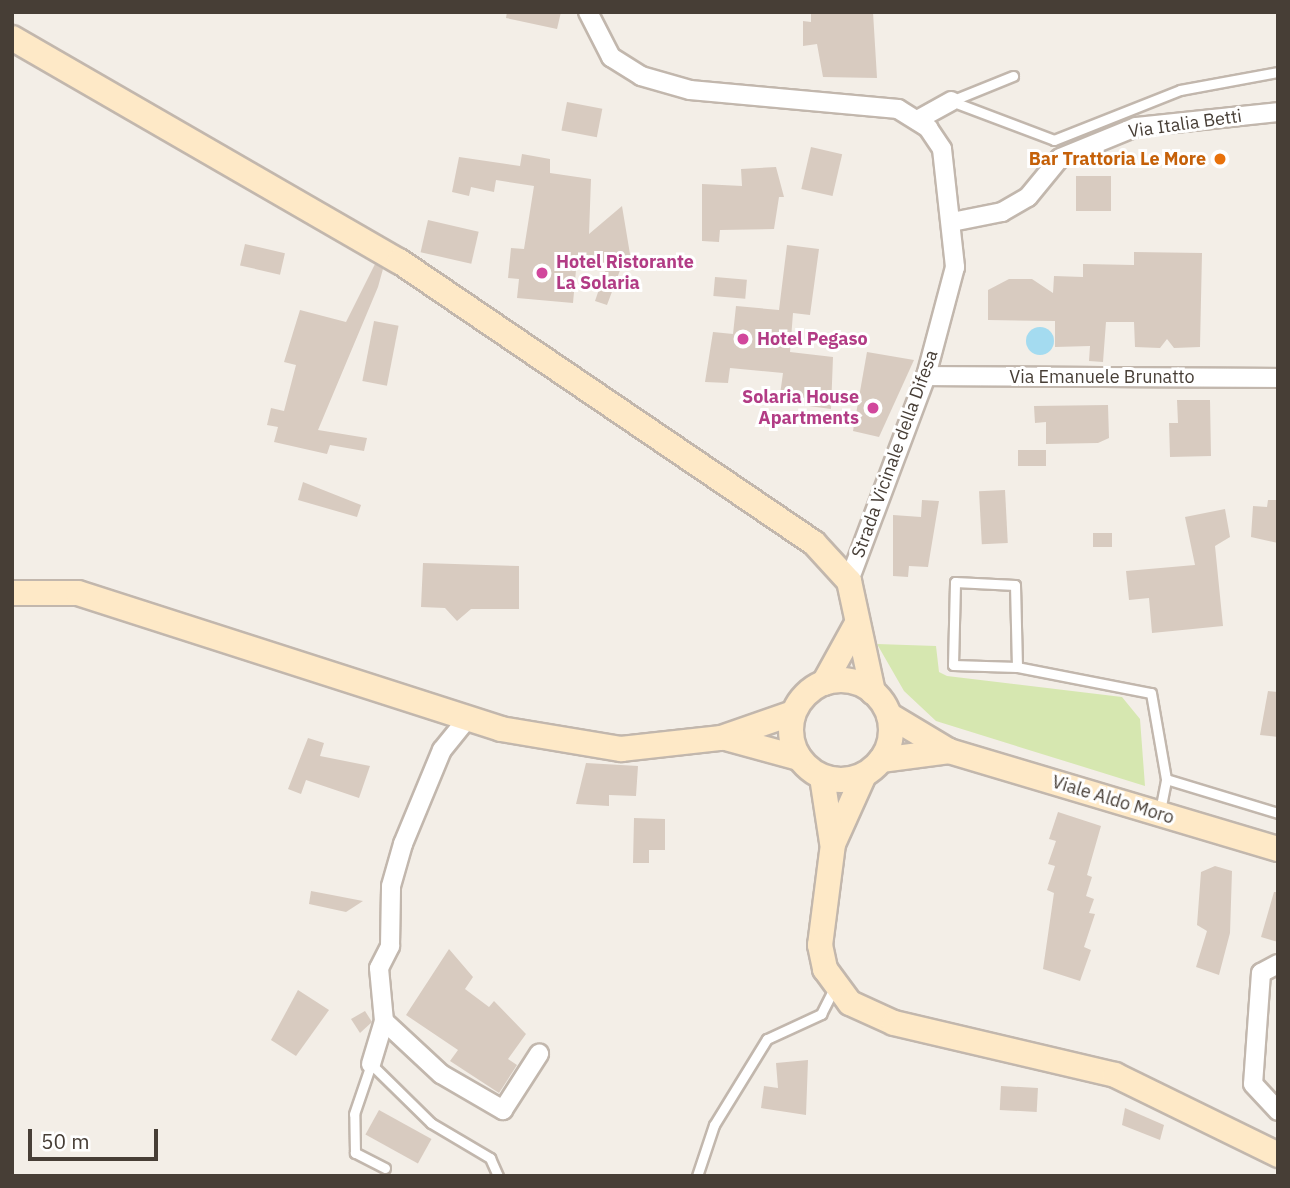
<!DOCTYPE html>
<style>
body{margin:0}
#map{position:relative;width:1290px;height:1188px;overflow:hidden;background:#f3eee7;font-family:"IBM Plex Sans",sans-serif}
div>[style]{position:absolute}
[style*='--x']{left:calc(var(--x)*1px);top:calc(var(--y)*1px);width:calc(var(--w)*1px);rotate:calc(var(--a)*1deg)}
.green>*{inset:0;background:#d6e7b0}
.water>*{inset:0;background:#a4dbf0}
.round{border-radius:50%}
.building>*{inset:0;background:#d8cbc0;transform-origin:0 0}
.roads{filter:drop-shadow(2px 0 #c2b7ad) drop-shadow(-2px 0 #c2b7ad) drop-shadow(0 2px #c2b7ad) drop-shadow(0 -2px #c2b7ad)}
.lane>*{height:9px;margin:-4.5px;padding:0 4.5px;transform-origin:4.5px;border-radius:4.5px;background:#fff}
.street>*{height:18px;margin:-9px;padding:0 9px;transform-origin:9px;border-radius:9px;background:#fff}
.secondary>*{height:24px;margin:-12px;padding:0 12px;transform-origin:12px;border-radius:12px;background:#fee9c7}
.secondary>.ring{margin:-12px;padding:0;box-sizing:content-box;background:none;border:24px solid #fee9c7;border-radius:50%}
.dots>*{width:19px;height:19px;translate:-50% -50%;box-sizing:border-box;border:4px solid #fff;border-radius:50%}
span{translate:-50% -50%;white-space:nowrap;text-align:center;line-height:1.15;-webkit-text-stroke:6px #fff;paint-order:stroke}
.street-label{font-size:18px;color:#473e36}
.food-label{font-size:18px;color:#c56008;font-weight:700}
.right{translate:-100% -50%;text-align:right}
.hotel-label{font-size:18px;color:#b23c85;font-weight:700}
.left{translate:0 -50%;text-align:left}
.frame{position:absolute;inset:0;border:14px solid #473e36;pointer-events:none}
.scale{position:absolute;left:28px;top:1129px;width:130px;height:32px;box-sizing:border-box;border:4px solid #473e36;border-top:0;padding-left:9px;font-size:21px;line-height:24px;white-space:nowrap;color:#473e36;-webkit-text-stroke:5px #fff;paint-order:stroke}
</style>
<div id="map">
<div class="green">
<i style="clip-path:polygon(877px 644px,936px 646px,939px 672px,947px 676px,1122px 697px,1140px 719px,1145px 786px,936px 721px,904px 691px)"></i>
</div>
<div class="water">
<i class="round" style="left:1026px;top:327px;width:28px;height:28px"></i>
</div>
<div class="building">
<i style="clip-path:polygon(507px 12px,561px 12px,557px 29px,506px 18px)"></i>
<i style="clip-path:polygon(811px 12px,873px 12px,877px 78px,823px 77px,817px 44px,803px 46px,803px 21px,811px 22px)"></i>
<i style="left:567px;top:102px;width:36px;height:29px;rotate:11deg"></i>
<i style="left:811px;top:147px;width:32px;height:43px;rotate:13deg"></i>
<i style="clip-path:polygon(522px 154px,550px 159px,550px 173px,591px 179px,589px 234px,622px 206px,631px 260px,622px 265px,607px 305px,595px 301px,606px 269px,577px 259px,573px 303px,517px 298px,519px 279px,508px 278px,511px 248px,524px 249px,534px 186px,496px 180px,494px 192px,471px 187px,469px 196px,452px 192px,459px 157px,520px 166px)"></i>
<i style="clip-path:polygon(776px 167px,784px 197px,779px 197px,774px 229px,720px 230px,719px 242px,702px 241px,702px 184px,742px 186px,741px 169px)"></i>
<i style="left:1076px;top:176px;width:35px;height:35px"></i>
<i style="left:428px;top:220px;width:52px;height:33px;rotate:13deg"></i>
<i style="left:245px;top:244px;width:41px;height:22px;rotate:13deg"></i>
<i style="clip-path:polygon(787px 245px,819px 249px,810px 315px,793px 313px,790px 352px,833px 357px,831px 409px,779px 402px,783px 373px,730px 368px,728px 383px,705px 382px,713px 332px,733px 334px,736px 306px,779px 310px)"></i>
<i style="clip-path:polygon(1134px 252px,1202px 253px,1200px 347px,1174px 348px,1167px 339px,1160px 348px,1135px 347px,1134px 322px,1106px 322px,1103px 362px,1089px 361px,1090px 346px,1055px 347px,1055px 321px,988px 320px,988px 290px,1009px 279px,1032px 279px,1053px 293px,1054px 276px,1083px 277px,1083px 264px,1134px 265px)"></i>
<i style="clip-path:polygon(375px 264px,383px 269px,378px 287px,318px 430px,367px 438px,364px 451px,330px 445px,327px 454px,274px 442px,278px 427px,267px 425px,271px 408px,284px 411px,296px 365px,284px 362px,300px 310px,346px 322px)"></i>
<i style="left:715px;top:277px;width:32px;height:19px;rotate:5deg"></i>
<i style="left:374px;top:321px;width:25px;height:61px;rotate:11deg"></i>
<i style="clip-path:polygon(867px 352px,914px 360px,879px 437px,853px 431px)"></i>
<i style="clip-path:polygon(1177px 400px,1210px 400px,1211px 456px,1170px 457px,1169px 423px,1178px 423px)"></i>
<i style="clip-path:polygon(1108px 405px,1109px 438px,1098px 443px,1046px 444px,1046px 422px,1035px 423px,1034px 406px)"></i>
<i style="left:1018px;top:450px;width:28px;height:16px"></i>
<i style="clip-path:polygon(303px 482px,361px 505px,357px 517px,298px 500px)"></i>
<i style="left:1005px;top:490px;width:53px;height:26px;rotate:87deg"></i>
<i style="clip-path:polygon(922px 500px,939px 501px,928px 567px,909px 566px,908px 577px,893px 576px,893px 515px,921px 517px)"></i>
<i style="clip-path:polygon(1268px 500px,1278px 500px,1278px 543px,1251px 537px,1253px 506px,1267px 507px)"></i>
<i style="clip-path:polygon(1225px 509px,1230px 537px,1215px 546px,1223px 626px,1152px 633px,1149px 598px,1129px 600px,1126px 571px,1195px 565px,1185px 517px)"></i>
<i style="left:1093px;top:533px;width:19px;height:14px"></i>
<i style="clip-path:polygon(423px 563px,519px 566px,519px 609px,471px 609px,457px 621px,445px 608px,421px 607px)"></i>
<i style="clip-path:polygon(1268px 691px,1278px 692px,1278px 737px,1260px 735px)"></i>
<i style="clip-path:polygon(308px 738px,324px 743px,320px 756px,370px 766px,359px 798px,306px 780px,301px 794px,288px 789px)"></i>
<i style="clip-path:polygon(586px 763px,638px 766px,636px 796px,609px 795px,609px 806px,576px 804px)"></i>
<i style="clip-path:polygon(1058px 812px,1101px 826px,1087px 875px,1092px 877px,1086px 896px,1094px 899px,1089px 913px,1095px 914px,1084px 947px,1091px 950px,1080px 981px,1043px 969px,1054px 893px,1047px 890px,1055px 866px,1048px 864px,1056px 841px,1049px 839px)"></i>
<i style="clip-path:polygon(634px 818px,665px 819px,665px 850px,649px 850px,649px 863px,633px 863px)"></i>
<i style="clip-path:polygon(1215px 866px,1232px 871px,1230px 933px,1219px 975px,1196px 967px,1207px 931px,1197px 925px,1201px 872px)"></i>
<i style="clip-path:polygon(311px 891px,332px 895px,363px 901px,346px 912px,309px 904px)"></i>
<i style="clip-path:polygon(1274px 892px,1278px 892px,1278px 942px,1261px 937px)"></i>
<i style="clip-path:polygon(449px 949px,473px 977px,465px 989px,489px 1007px,494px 1001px,526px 1034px,508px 1059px,517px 1065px,499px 1093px,450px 1061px,458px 1050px,406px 1015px)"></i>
<i style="clip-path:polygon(298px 990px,329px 1010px,296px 1056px,271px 1040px)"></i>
<i style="clip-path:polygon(365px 1011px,372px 1022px,360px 1033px,351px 1019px)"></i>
<i style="clip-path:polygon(808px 1060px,806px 1115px,761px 1108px,764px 1086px,778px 1088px,776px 1063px)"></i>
<i style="left:1001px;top:1086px;width:37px;height:24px;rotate:3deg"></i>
<i style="clip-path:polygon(1125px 1108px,1164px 1125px,1160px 1140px,1122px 1125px)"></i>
<i style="left:379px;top:1110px;width:60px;height:28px;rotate:29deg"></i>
</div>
<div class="roads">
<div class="lane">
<i style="--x:951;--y:101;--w:110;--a:20.7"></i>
<i style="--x:1054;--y:140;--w:136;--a:-21.6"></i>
<i style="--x:1180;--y:90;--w:100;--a:-10.4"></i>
<i style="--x:951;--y:101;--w:67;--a:-22"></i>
<i style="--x:1017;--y:667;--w:64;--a:-178.2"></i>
<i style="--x:953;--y:665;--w:83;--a:-88.6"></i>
<i style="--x:955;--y:582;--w:60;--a:2.9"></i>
<i style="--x:1015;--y:585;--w:82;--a:88.6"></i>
<i style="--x:1017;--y:667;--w:136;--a:11"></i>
<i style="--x:1151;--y:693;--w:87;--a:80.1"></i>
<i style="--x:1160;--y:811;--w:33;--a:-79"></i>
<i style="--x:1166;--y:779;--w:117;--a:16.9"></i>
<i style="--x:385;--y:1168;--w:34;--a:-153"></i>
<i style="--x:355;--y:1153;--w:39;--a:-91"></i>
<i style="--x:354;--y:1114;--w:53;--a:-71.2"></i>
<i style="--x:371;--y:1064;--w:84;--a:44.5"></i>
<i style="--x:431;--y:1123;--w:69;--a:30.7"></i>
<i style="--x:490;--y:1158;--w:20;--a:66"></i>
<i style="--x:697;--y:1176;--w:54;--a:-71.6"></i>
<i style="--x:714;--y:1125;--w:101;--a:-58.4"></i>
<i style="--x:767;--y:1039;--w:60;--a:-24.8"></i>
<i style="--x:821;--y:1014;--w:29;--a:-63"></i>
</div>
<div class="street">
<i style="--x:588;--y:12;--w:51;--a:62.9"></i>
<i style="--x:611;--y:57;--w:36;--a:32"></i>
<i style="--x:641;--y:76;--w:51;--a:15.9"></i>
<i style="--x:690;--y:90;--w:209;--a:5.2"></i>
<i style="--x:898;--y:109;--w:36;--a:32"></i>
<i style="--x:928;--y:128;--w:25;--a:56"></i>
<i style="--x:942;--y:149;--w:119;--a:83.7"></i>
<i style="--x:955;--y:267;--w:113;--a:104.9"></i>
<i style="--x:926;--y:376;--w:219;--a:110.6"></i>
<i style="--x:919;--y:119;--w:37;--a:-29"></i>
<i style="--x:952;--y:222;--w:51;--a:-11.3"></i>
<i style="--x:1002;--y:212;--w:30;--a:-30"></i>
<i style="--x:1028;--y:197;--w:50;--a:-50.6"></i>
<i style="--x:1060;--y:158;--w:82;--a:-22.2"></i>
<i style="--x:1136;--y:127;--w:143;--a:-6"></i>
<i style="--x:926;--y:376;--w:352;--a:0.3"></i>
<i style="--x:1278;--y:964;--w:19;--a:152"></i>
<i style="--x:1261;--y:973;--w:111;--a:94.1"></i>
<i style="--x:1253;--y:1084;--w:37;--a:47"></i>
<i style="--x:384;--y:1021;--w:78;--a:42.9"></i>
<i style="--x:441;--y:1074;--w:72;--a:30.1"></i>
<i style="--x:503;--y:1110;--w:67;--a:-57.3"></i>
<i style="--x:371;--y:1064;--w:45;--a:-73.2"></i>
<i style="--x:384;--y:1021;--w:53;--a:-95.4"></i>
<i style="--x:379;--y:968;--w:25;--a:-63"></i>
<i style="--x:390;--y:946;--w:60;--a:-89"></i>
<i style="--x:391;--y:886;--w:44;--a:-74.1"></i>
<i style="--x:403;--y:844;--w:102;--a:-67.5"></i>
<i style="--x:442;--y:750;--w:41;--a:-50.9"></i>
</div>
<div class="secondary">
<i style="--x:12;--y:38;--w:447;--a:30"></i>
<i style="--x:399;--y:261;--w:502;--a:34.2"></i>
<i style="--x:814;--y:543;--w:52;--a:47.4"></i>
<i style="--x:849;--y:581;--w:114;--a:77.8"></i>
<i style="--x:12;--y:593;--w:66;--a:0"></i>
<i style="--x:78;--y:593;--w:444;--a:17.8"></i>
<i style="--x:501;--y:729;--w:122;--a:9.5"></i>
<i style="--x:621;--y:749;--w:101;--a:-6.3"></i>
<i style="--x:721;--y:738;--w:76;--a:-19.1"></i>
<i class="ring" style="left:791px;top:680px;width:76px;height:76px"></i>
<i style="--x:824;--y:683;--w:66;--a:-61.1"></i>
<i style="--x:889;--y:715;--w:70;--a:31"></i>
<i style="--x:949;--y:751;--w:343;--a:16.6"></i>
<i style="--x:729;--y:739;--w:73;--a:15.2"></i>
<i style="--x:881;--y:760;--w:69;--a:-7.5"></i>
<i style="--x:864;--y:775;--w:76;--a:114.2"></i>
<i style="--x:833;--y:844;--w:102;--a:97.3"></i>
<i style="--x:820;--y:945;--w:25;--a:78"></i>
<i style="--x:825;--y:969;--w:42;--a:53.7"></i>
<i style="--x:850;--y:1003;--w:48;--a:24.4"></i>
<i style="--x:894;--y:1023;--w:227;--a:13.2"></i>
<i style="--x:1115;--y:1075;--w:182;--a:26.1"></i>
<i style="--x:822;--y:777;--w:66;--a:81.3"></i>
</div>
</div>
<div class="dots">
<i style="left:1220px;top:159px;background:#e8710a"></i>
<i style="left:542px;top:273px;background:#d1479c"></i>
<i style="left:743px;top:339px;background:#d1479c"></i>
<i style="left:873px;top:408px;background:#d1479c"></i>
</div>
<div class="street-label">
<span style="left:1185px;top:124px;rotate:-8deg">Via Italia Betti</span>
<span style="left:1102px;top:377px">Via Emanuele Brunatto</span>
<span style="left:895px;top:454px;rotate:-70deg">Strada Vicinale della Difesa</span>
<span style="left:1113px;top:800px;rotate:17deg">Viale Aldo Moro</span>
</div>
<div class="food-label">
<span class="right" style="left:1206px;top:159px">Bar Trattoria Le More</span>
</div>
<div class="hotel-label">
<span class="left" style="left:556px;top:273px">Hotel Ristorante<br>La Solaria</span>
<span class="left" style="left:757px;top:339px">Hotel Pegaso</span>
<span class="right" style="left:859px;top:408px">Solaria House<br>Apartments</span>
</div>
<div class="frame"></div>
<div class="scale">50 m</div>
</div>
